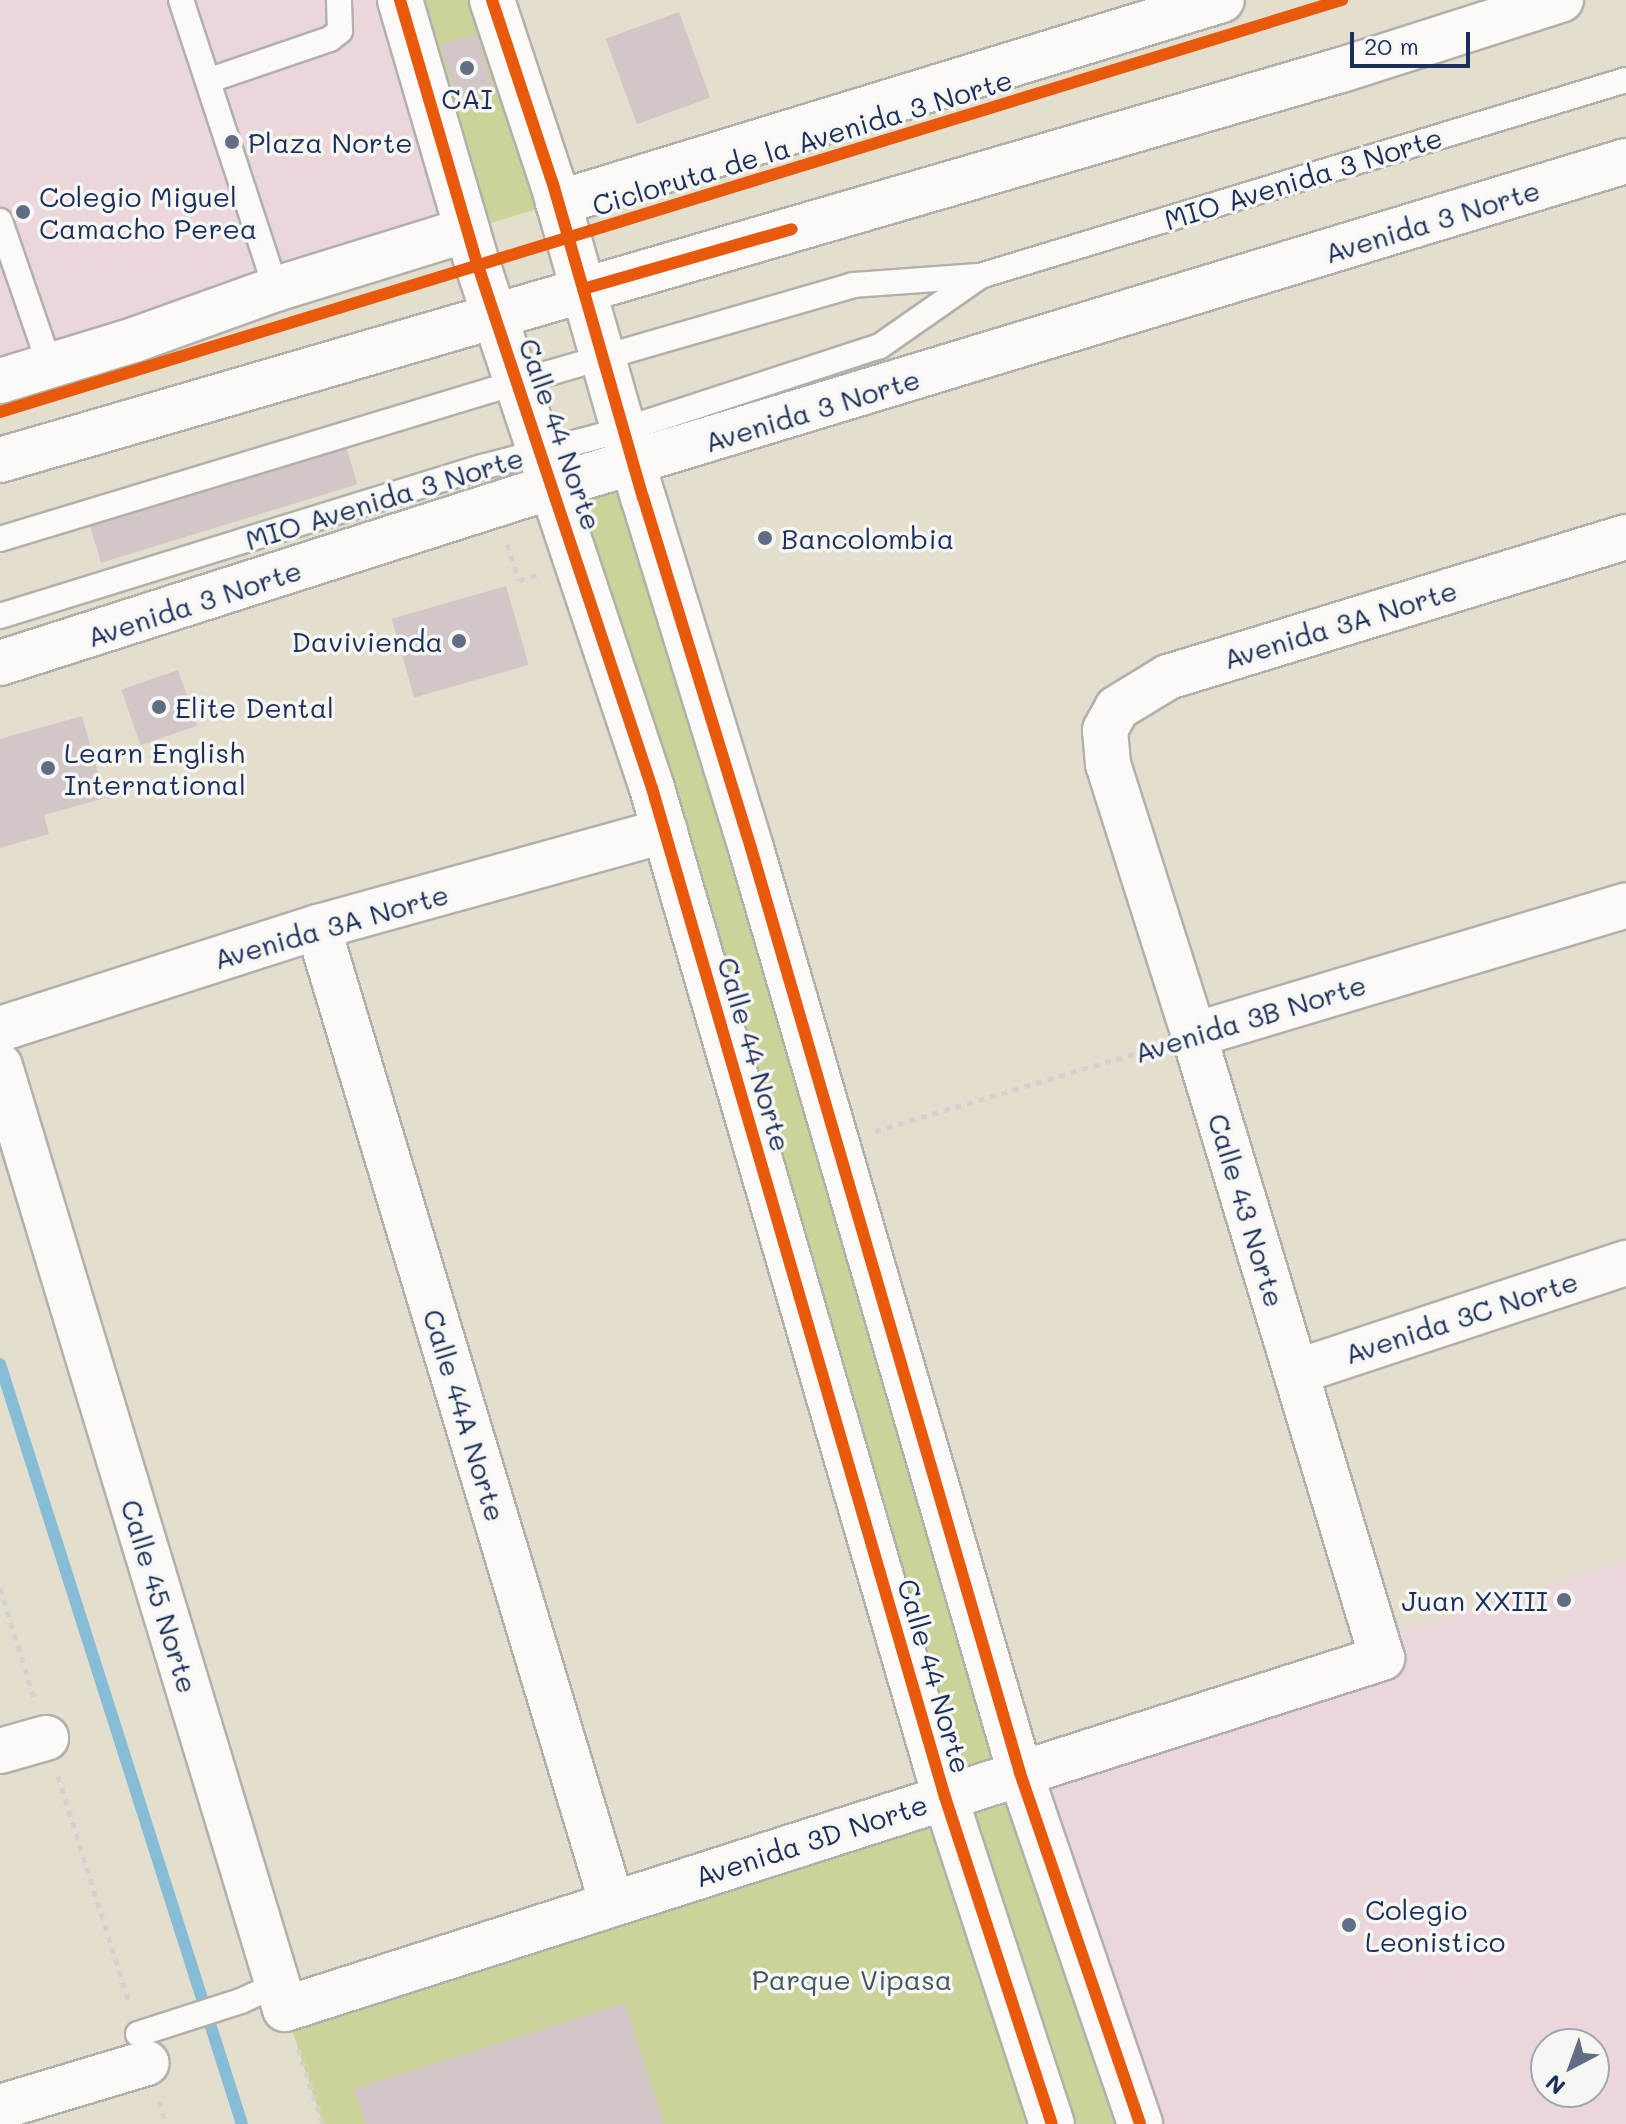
<!DOCTYPE html>
<style>
body{margin:0}
#map{position:relative;width:1626px;height:2124px;overflow:hidden;background:#e3dece;font-family:Mali,sans-serif}
div>[style]{position:absolute}
[style*='--x']{left:calc(var(--x)*1px);top:calc(var(--y)*1px);width:calc(var(--w)*1px);rotate:calc(var(--a)*1deg)}
.built>*{inset:0;background:#ead6db}
.green>*{inset:0;background:#cbd399}
.stream>*{height:12px;margin:-6px;padding:0 6px;transform-origin:6px;border-radius:6px;background:#86bcd6}
.building>*{inset:0;background:#d2c6c6;transform-origin:0 0}
.path>*{height:5px;margin-top:-2.5px;transform-origin:0;background:repeating-linear-gradient(90deg,#d3d2d1 0 6px,transparent 0 12px)}
.roads{filter:drop-shadow(2px 0 #b2b0aa) drop-shadow(-2px 0 #b2b0aa) drop-shadow(0 2px #b2b0aa) drop-shadow(0 -2px #b2b0aa)}
.service>*{height:24px;margin:-12px;padding:0 12px;transform-origin:12px;border-radius:12px;background:#fbfaf8}
.minor>*{height:44px;margin:-22px;padding:0 22px;transform-origin:22px;border-radius:22px;background:#fbfaf8}
.secondary>*{height:44px;margin:-22px;padding:0 22px;transform-origin:22px;border-radius:22px;background:#fbfaf8}
.primary>*{height:44px;margin:-22px;padding:0 22px;transform-origin:22px;border-radius:22px;background:#fbfaf8}
.cycleway>*{height:12px;margin:-6px;padding:0 6px;transform-origin:6px;border-radius:6px;background:#e8590c}
.dots>*{width:22px;height:22px;translate:-50% -50%;box-sizing:border-box;border:4px solid #f6f6f2;border-radius:50%}
span{translate:-50% -50%;white-space:nowrap;text-align:center;line-height:1.15;-webkit-text-stroke:7px #f6f6f2;paint-order:stroke}
.poi-label{font-size:28px;color:#1b2f5e}
.left{translate:0 -50%;text-align:left}
.right{translate:-100% -50%;text-align:right}
.street-label{font-size:28px;color:#1b2f5e}
.park-label{font-size:28px;color:#425662}
.north{position:absolute;left:1530px;top:2028px;width:80px;height:80px;box-sizing:border-box;background:#f6f6f2;border:2px solid #9ea6b7;border-radius:50%;rotate:221deg;font-size:22px;font-weight:700;line-height:32px;text-align:center;color:#1b2f5e}
.north::after{content:'';display:block;margin:auto;width:28px;height:36px;background:#616c85;clip-path:polygon(50% 0,100% 100%,50% 72%,0 100%)}
.scale{position:absolute;left:1350px;top:32px;width:120px;height:36px;box-sizing:border-box;border:4px solid #1b2f5e;border-top:0;padding-left:10px;font-size:24px;line-height:28px;white-space:nowrap;color:#1b2f5e;-webkit-text-stroke:6px #f6f6f2;paint-order:stroke}
</style>
<div id="map">
<div class="built">
<i style="clip-path:polygon(0 0,400px 0,467px 230px,0 381px)"></i>
<i style="clip-path:polygon(evenodd,1626px 1561px,1626px 2124px,1140px 2124px,1020px 1773px,1377px 1639px,1626px 1561px,1546px 2044px,1594px 2044px,1594px 2092px,1546px 2092px,1546px 2044px)"></i>
</div>
<div class="green">
<i style="clip-path:polygon(400px 0,492px 0,558px 203px,467px 230px)"></i>
<i style="clip-path:polygon(633px 464px,1140px 2124px,323px 2124px,285px 2009px,945px 1797px,554px 486px)"></i>
</div>
<div class="stream">
<i style="--x:0;--y:1364;--w:798;--a:72.34"></i>
</div>
<div class="building">
<i style="left:679px;top:12px;width:91px;height:78px;rotate:70deg"></i>
<i style="left:477px;top:34px;width:59px;height:38px;rotate:74deg"></i>
<i style="left:346px;top:447px;width:39px;height:268px;rotate:73deg"></i>
<i style="left:506px;top:586px;width:82px;height:119px;rotate:74deg"></i>
<i style="left:178px;top:670px;width:59px;height:60px;rotate:71deg"></i>
<i style="clip-path:polygon(82px 716px,105px 798px,44px 815px,49px 834px,0 848px,0 739px)"></i>
<i style="clip-path:polygon(625px 2003px,664px 2124px,366px 2124px,354px 2089px)"></i>
</div>
<div class="path">
<i style="--x:507;--y:544;--w:38;--a:72"></i>
<i style="--x:519;--y:580;--w:20;--a:-15"></i>
<i style="--x:875;--y:1131;--w:294;--a:-16.6"></i>
<i style="--x:0;--y:1588;--w:115;--a:72.8"></i>
<i style="--x:58;--y:1776;--w:238;--a:72.6"></i>
<i style="--x:298;--y:2049;--w:79;--a:71.6"></i>
<i style="--x:159;--y:2101;--w:24;--a:73"></i>
</div>
<div class="roads">
<div class="service">
<i style="--x:181;--y:0;--w:304;--a:71.8"></i>
<i style="--x:210;--y:80;--w:127;--a:-18.9"></i>
<i style="--x:330;--y:39;--w:13;--a:-39"></i>
<i style="--x:340;--y:31;--w:31;--a:-92"></i>
<i style="--x:0;--y:221;--w:153;--a:71"></i>
<i style="--x:0;--y:539;--w:541;--a:-16.86"></i>
<i style="--x:518;--y:382;--w:349;--a:-16.1"></i>
<i style="--x:853;--y:285;--w:127;--a:-4.1"></i>
<i style="--x:980;--y:276;--w:675;--a:-16.88"></i>
<i style="--x:0;--y:616;--w:505;--a:-17.18"></i>
<i style="--x:482;--y:467;--w:146;--a:-14.7"></i>
<i style="--x:623;--y:430;--w:270;--a:-18.1"></i>
<i style="--x:880;--y:346;--w:121;--a:-34.9"></i>
<i style="--x:138;--y:2034;--w:108;--a:-17.8"></i>
<i style="--x:241;--y:2001;--w:40;--a:-25"></i>
</div>
<div class="minor">
<i style="--x:558;--y:203;--w:694;--a:-17"></i>
<i style="--x:0;--y:381;--w:140;--a:-17"></i>
<i style="--x:134;--y:340;--w:151;--a:-19.8"></i>
<i style="--x:276;--y:289;--w:200;--a:-17.2"></i>
<i style="--x:318;--y:927;--w:1020;--a:73.25"></i>
<i style="--x:0;--y:1029;--w:334;--a:-17.8"></i>
<i style="--x:318;--y:927;--w:360;--a:-15.5"></i>
<i style="--x:1194;--y:1035;--w:451;--a:-16.7"></i>
<i style="--x:0;--y:1066;--w:985;--a:73.18"></i>
<i style="--x:285;--y:2009;--w:1152;--a:-17.74"></i>
<i style="--x:1382;--y:1658;--w:651;--a:-106.79"></i>
<i style="--x:1194;--y:1035;--w:284;--a:-107.6"></i>
<i style="--x:1108;--y:764;--w:34;--a:-95"></i>
<i style="--x:1105;--y:730;--w:25;--a:-61"></i>
<i style="--x:1117;--y:708;--w:60;--a:-31.3"></i>
<i style="--x:1168;--y:677;--w:479;--a:-17"></i>
<i style="--x:1296;--y:1372;--w:348;--a:-18.3"></i>
<i style="--x:0;--y:1751;--w:48;--a:-15.8"></i>
<i style="--x:0;--y:2107;--w:153;--a:-16.7"></i>
</div>
<div class="secondary">
<i style="--x:400;--y:0;--w:274;--a:73.7"></i>
<i style="--x:477;--y:263;--w:553;--a:71.57"></i>
<i style="--x:652;--y:788;--w:1051;--a:73.81"></i>
<i style="--x:945;--y:1797;--w:344;--a:71.9"></i>
<i style="--x:492;--y:0;--w:194;--a:71.7"></i>
<i style="--x:553;--y:184;--w:326;--a:74"></i>
<i style="--x:643;--y:497;--w:367;--a:72.9"></i>
<i style="--x:751;--y:848;--w:963;--a:73.78"></i>
<i style="--x:1020;--y:1773;--w:371;--a:71.1"></i>
</div>
<div class="primary">
<i style="--x:0;--y:460;--w:1397;--a:-16.22"></i>
<i style="--x:1341;--y:70;--w:231;--a:-17.7"></i>
<i style="--x:0;--y:663;--w:582;--a:-17.72"></i>
<i style="--x:554;--y:486;--w:1120;--a:-16.87"></i>
</div>
</div>
<div class="cycleway">
<i style="--x:400;--y:0;--w:274;--a:73.7"></i>
<i style="--x:477;--y:263;--w:553;--a:71.57"></i>
<i style="--x:652;--y:788;--w:1051;--a:73.81"></i>
<i style="--x:945;--y:1797;--w:344;--a:71.9"></i>
<i style="--x:492;--y:0;--w:194;--a:71.7"></i>
<i style="--x:553;--y:184;--w:326;--a:74"></i>
<i style="--x:643;--y:497;--w:367;--a:72.9"></i>
<i style="--x:751;--y:848;--w:963;--a:73.78"></i>
<i style="--x:1020;--y:1773;--w:371;--a:71.1"></i>
<i style="--x:583;--y:289;--w:217;--a:-16"></i>
<i style="--x:0;--y:412;--w:1404;--a:-17.07"></i>
</div>
<div class="dots">
<i style="left:467px;top:68px;background:#616c85"></i>
<i style="left:232px;top:142px;background:#616c85"></i>
<i style="left:23px;top:212px;background:#616c85"></i>
<i style="left:765px;top:538px;background:#616c85"></i>
<i style="left:459px;top:641px;background:#616c85"></i>
<i style="left:159px;top:707px;background:#616c85"></i>
<i style="left:48px;top:768px;background:#616c85"></i>
<i style="left:1564px;top:1600px;background:#616c85"></i>
<i style="left:1349px;top:1925px;background:#616c85"></i>
</div>
<div class="poi-label">
<span style="left:467px;top:98px">CAI</span>
<span class="left" style="left:248px;top:142px">Plaza Norte</span>
<span class="left" style="left:39px;top:212px">Colegio Miguel<br>Camacho Perea</span>
<span class="left" style="left:781px;top:538px">Bancolombia</span>
<span class="right" style="left:443px;top:641px">Davivienda</span>
<span class="left" style="left:175px;top:707px">Elite Dental</span>
<span class="left" style="left:64px;top:768px">Learn English<br>International</span>
<span class="right" style="left:1548px;top:1600px">Juan XXIII</span>
<span class="left" style="left:1365px;top:1925px">Colegio<br>Leonistico</span>
</div>
<div class="street-label">
<span style="left:802px;top:142px;rotate:-17deg">Cicloruta de la Avenida 3 Norte</span>
<span style="left:1303px;top:178px;rotate:-17deg">MIO Avenida 3 Norte</span>
<span style="left:1432px;top:221px;rotate:-17deg">Avenida 3 Norte</span>
<span style="left:812px;top:410px;rotate:-17deg">Avenida 3 Norte</span>
<span style="left:561px;top:434px;rotate:71deg">Calle 44 Norte</span>
<span style="left:384px;top:498px;rotate:-17deg">MIO Avenida 3 Norte</span>
<span style="left:194px;top:603px;rotate:-18deg">Avenida 3 Norte</span>
<span style="left:1340px;top:624px;rotate:-17deg">Avenida 3A Norte</span>
<span style="left:331px;top:926px;rotate:-16deg">Avenida 3A Norte</span>
<span style="left:1250px;top:1018px;rotate:-17deg">Avenida 3B Norte</span>
<span style="left:755px;top:1054px;rotate:74deg">Calle 44 Norte</span>
<span style="left:1247px;top:1210px;rotate:73deg">Calle 43 Norte</span>
<span style="left:1461px;top:1317px;rotate:-18deg">Avenida 3C Norte</span>
<span style="left:465px;top:1415px;rotate:73deg">Calle 44A Norte</span>
<span style="left:160px;top:1596px;rotate:73deg">Calle 45 Norte</span>
<span style="left:935px;top:1676px;rotate:74deg">Calle 44 Norte</span>
<span style="left:811px;top:1840px;rotate:-18deg">Avenida 3D Norte</span>
</div>
<div class="park-label">
<span style="left:852px;top:1979px">Parque Vipasa</span>
</div>
<div class="north">N</div>
<div class="scale">20 m</div>
</div>
